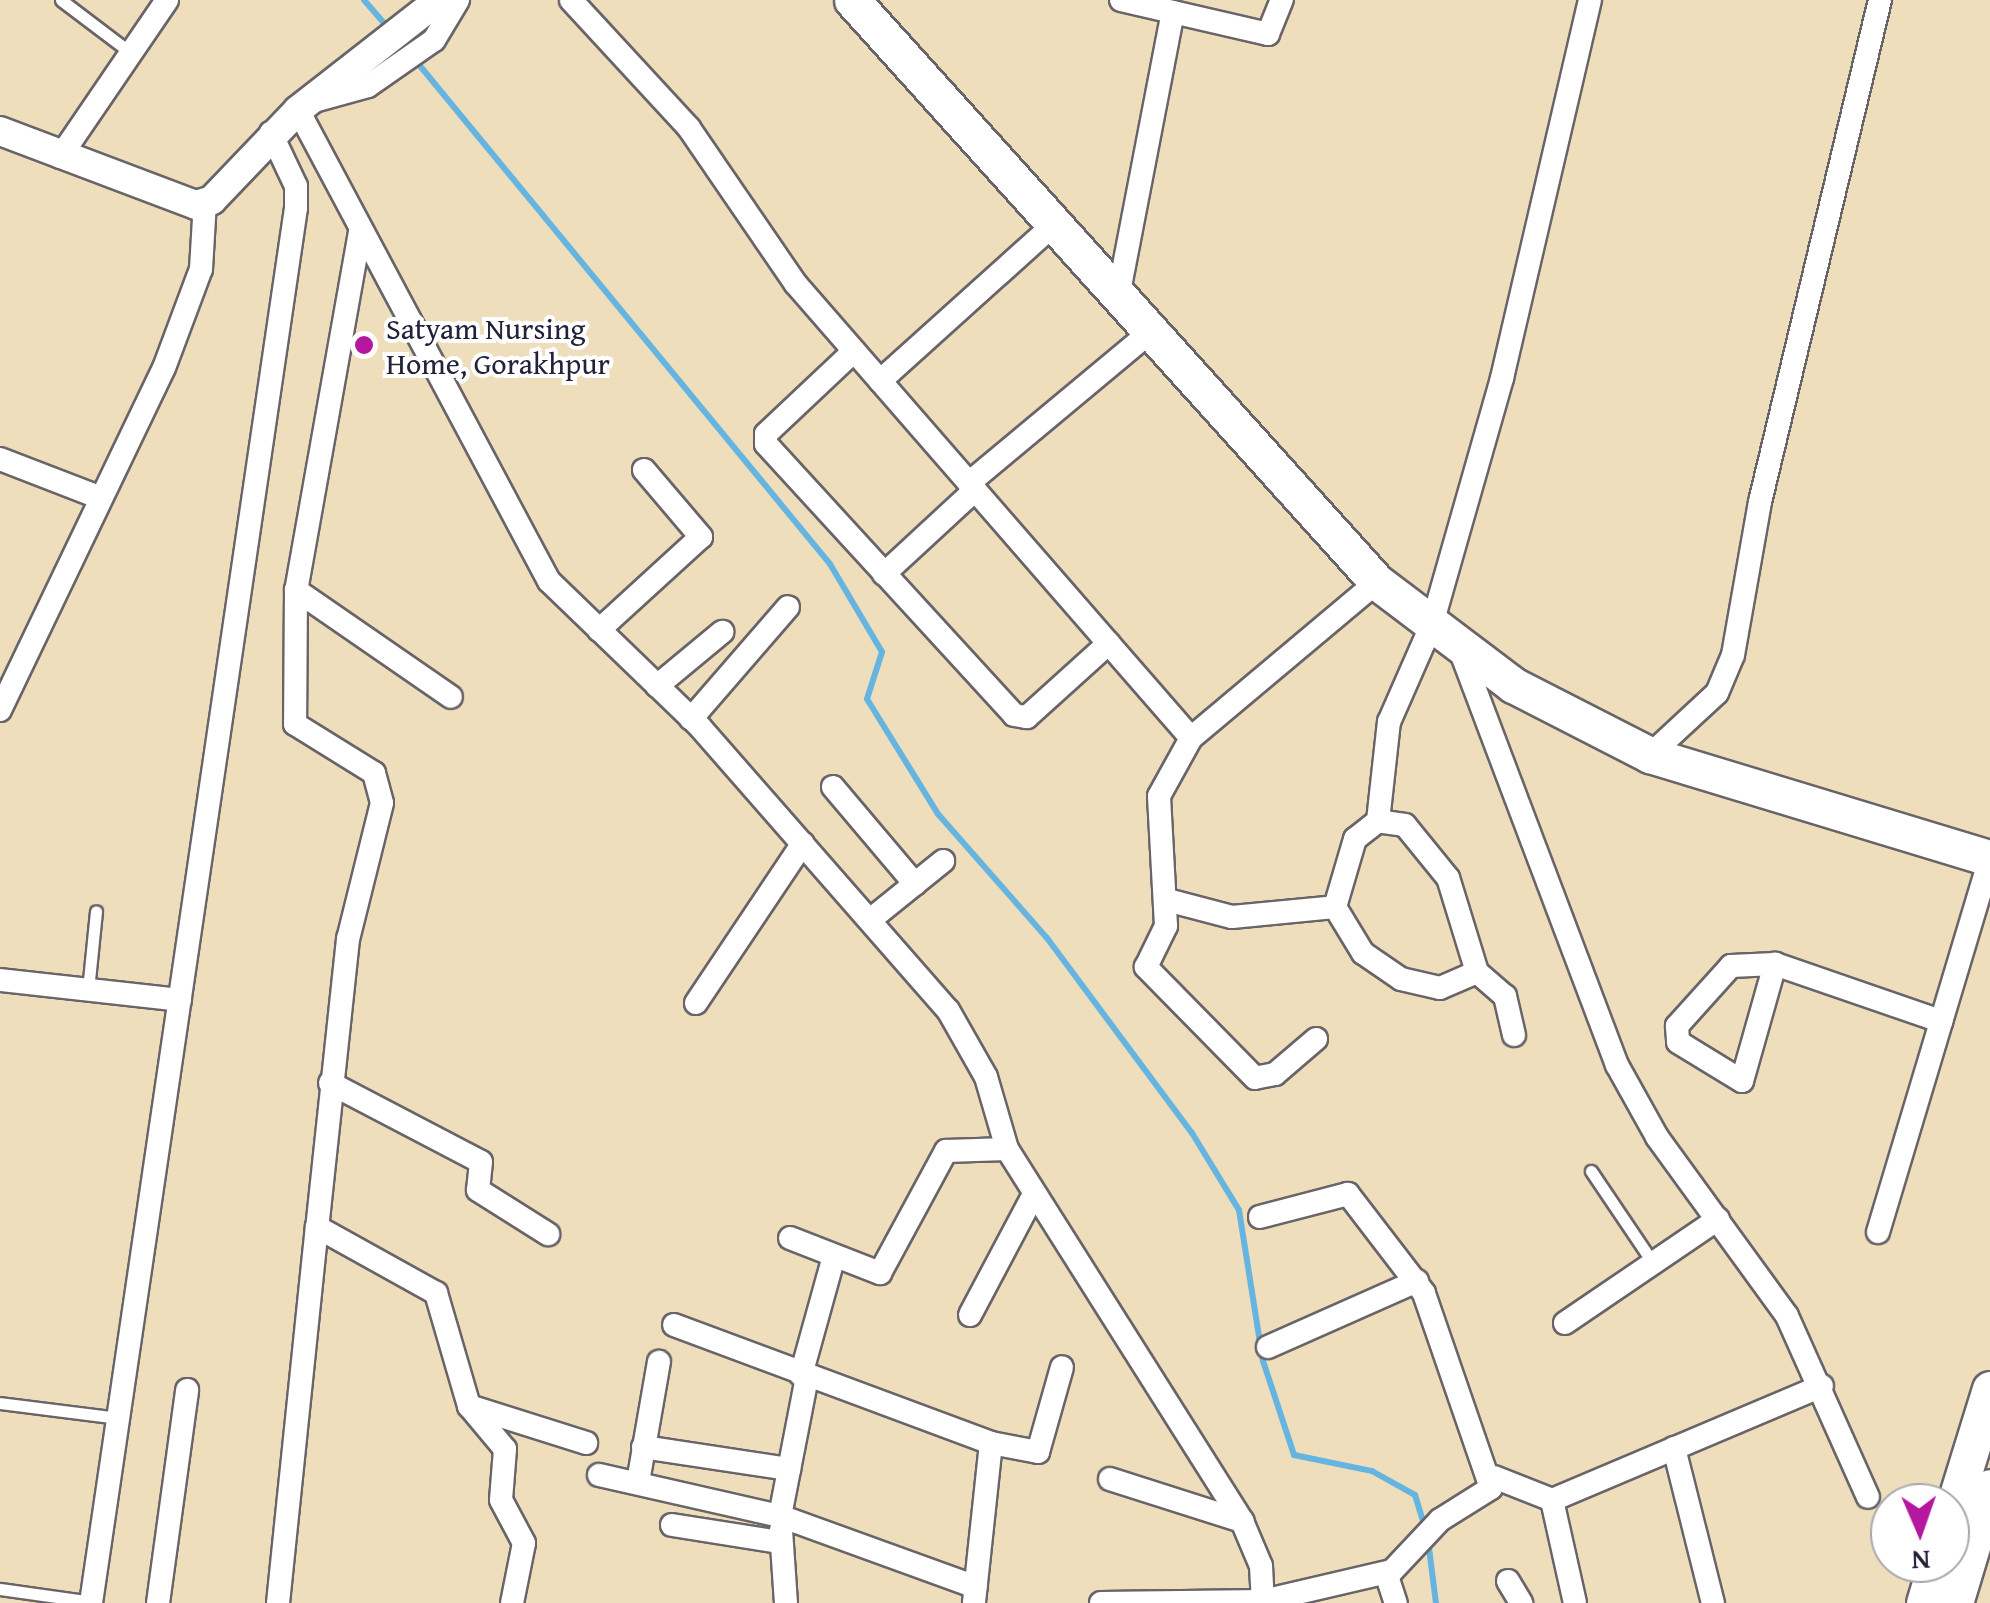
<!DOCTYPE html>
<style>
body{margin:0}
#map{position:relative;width:1990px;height:1603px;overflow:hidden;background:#eedebc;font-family:"Gentium Book Plus",serif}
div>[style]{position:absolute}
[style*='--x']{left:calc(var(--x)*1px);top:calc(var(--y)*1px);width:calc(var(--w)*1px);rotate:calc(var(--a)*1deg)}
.stream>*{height:6px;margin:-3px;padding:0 3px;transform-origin:3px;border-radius:3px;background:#66b5e0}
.roads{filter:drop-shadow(2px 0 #696468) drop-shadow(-2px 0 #696468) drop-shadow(0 2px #696468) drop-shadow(0 -2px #696468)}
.service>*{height:11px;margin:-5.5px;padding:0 5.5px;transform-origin:5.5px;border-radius:5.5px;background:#fff}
.minor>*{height:22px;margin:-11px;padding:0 11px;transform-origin:11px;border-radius:11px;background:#fff}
.tertiary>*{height:28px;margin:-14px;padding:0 14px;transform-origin:14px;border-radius:14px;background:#fff}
.trunk>*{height:35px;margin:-17.5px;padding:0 17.5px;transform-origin:17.5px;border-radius:17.5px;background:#fff}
.dots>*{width:28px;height:28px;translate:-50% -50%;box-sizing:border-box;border:5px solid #fff;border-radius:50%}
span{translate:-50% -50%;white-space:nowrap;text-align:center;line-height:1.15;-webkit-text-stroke:8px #fff;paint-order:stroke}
.poi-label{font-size:30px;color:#22223b}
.left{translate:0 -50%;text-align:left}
.north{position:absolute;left:1870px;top:1483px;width:100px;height:100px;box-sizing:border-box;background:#fff;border:2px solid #a7a7b1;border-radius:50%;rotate:178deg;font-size:28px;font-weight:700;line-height:40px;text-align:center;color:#22223b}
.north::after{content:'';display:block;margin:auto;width:35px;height:45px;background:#b5179e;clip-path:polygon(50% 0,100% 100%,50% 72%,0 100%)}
</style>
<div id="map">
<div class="stream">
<i style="--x:364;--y:0;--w:37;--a:49"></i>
<i style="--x:416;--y:61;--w:651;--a:50.54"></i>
<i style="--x:830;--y:564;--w:102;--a:59.4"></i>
<i style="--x:882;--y:652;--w:49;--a:107.7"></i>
<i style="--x:867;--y:699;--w:135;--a:58.3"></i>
<i style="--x:938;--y:814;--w:165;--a:48.7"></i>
<i style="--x:1047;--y:938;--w:243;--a:53.4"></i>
<i style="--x:1192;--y:1133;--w:90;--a:58.6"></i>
<i style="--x:1239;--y:1210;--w:153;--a:81"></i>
<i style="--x:1263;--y:1361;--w:99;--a:71.7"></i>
<i style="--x:1294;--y:1455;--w:80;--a:11.6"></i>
<i style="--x:1372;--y:1471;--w:49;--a:29.2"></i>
<i style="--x:1415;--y:1495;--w:34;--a:73"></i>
<i style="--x:1428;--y:1540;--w:64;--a:82.8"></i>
</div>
<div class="roads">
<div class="service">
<i style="--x:61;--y:0;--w:88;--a:37.1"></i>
<i style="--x:88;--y:990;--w:79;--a:-84.2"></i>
<i style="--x:1591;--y:1171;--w:111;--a:56"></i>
<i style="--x:0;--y:1403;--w:120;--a:7.2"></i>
<i style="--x:0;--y:1589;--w:93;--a:8"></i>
</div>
<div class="minor">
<i style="--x:571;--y:0;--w:174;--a:47.3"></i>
<i style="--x:689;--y:128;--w:188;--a:55.6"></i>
<i style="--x:795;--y:283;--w:603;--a:48.97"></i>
<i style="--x:1121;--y:0;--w:151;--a:13"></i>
<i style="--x:1268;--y:34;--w:37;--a:-68"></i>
<i style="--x:307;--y:103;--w:63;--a:-15.6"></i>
<i style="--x:368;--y:86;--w:80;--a:-34.9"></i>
<i style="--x:434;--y:40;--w:47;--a:-59"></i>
<i style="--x:298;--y:110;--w:534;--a:61.95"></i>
<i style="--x:549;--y:581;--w:210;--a:44"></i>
<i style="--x:700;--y:727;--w:376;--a:48.8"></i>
<i style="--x:948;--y:1010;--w:77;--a:60.4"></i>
<i style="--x:986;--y:1077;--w:75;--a:73.7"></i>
<i style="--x:1007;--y:1149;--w:440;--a:57.7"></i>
<i style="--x:1242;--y:1521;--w:49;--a:67.1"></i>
<i style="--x:1261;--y:1566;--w:35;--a:87"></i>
<i style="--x:60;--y:157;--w:190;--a:-55.7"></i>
<i style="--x:360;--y:232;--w:364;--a:100.1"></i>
<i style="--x:296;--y:590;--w:134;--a:90.4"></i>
<i style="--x:295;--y:724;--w:93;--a:31.8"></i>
<i style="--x:374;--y:773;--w:31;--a:75"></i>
<i style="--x:382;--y:803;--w:140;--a:104"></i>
<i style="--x:348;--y:939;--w:290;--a:96.1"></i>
<i style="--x:317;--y:1227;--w:136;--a:29"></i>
<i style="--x:436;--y:1293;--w:118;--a:73.7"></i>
<i style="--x:469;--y:1406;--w:123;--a:17.5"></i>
<i style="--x:1118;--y:297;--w:290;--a:-79.1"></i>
<i style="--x:854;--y:351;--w:121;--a:136.7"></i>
<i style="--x:766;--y:434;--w:10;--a:90"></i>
<i style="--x:766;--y:444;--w:367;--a:47.5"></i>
<i style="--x:1014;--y:715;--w:13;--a:9"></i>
<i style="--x:1027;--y:717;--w:110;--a:-42.1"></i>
<i style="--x:880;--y:381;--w:233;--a:-42"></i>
<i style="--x:0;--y:459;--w:108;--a:21.1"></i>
<i style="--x:969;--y:483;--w:236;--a:-39.8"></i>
<i style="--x:884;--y:574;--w:124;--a:-42.7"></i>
<i style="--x:296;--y:590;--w:188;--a:34.6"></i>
<i style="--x:599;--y:630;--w:138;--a:-42.4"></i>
<i style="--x:701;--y:537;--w:88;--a:-130.4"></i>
<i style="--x:1459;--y:647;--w:447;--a:69.3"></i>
<i style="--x:1617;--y:1065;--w:82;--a:60.9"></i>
<i style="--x:1657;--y:1137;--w:221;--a:54"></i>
<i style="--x:1787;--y:1316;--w:198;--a:65.9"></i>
<i style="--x:657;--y:686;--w:85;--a:-39.7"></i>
<i style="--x:0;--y:710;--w:379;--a:-64.4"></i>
<i style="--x:164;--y:368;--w:106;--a:-69.5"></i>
<i style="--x:201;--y:269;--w:67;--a:-86.6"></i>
<i style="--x:691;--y:719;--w:148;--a:-49.1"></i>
<i style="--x:1650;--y:755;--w:91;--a:-42.8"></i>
<i style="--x:1717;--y:693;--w:41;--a:-67.2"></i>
<i style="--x:1733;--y:655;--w:155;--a:-80"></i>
<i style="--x:1760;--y:502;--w:516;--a:-76.56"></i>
<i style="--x:833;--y:787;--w:127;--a:49.8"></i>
<i style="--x:1378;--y:821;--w:100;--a:-83.7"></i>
<i style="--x:1389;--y:722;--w:107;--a:-66.3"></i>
<i style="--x:1432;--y:624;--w:256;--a:-74.1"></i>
<i style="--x:1502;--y:378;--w:388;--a:-76.9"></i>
<i style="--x:1167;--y:900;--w:67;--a:14.7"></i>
<i style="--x:1232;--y:917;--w:103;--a:-5.5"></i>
<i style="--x:1335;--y:907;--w:54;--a:58.7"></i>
<i style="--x:1363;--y:953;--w:46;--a:34.4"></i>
<i style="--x:1401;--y:979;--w:40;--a:13"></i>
<i style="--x:1440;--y:988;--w:40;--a:-23.4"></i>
<i style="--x:1477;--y:972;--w:98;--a:-107.1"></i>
<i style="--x:1448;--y:878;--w:68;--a:-129.1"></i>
<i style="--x:1405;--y:825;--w:27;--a:-172"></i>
<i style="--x:1378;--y:821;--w:29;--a:142"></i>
<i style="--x:1355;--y:839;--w:71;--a:106.4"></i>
<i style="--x:870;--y:920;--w:94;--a:-38.9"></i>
<i style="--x:1775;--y:964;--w:44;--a:177.4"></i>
<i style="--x:1731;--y:966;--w:81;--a:132"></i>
<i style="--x:1677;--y:1026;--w:16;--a:86"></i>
<i style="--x:1678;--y:1042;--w:75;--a:31.4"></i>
<i style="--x:1742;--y:1081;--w:122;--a:-74.2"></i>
<i style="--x:1775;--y:964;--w:176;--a:19"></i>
<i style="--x:1477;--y:972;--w:37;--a:41"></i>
<i style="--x:1505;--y:996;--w:40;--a:77"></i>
<i style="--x:0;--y:980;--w:181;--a:6.3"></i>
<i style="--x:696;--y:1003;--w:192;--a:-56.2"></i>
<i style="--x:1316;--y:1039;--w:54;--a:139.5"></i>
<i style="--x:1275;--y:1074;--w:20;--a:169"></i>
<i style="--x:1255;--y:1078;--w:156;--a:-134.5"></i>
<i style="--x:1146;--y:967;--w:46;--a:-64"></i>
<i style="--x:1166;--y:926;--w:130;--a:-93.1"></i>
<i style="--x:1159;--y:796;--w:66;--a:-61.1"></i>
<i style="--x:1191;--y:738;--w:243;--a:-40"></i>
<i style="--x:330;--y:1083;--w:170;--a:27.6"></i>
<i style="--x:481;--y:1162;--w:28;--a:96"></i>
<i style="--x:478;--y:1190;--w:83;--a:32.2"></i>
<i style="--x:1878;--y:1232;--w:390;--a:-73.3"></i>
<i style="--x:790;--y:1238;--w:97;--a:21.3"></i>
<i style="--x:880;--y:1273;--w:139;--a:-61.6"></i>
<i style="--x:946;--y:1151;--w:61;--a:-1.9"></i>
<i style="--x:970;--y:1315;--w:137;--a:-62.1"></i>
<i style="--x:1565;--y:1323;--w:185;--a:-34.2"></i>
<i style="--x:674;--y:1325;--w:338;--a:20.4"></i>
<i style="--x:991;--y:1443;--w:161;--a:96.1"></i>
<i style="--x:1268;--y:1347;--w:163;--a:-23.9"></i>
<i style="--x:801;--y:1375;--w:123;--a:-74.5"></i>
<i style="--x:469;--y:1406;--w:56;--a:50.1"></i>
<i style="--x:505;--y:1449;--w:51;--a:94.5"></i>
<i style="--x:501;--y:1500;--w:49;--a:61.9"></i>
<i style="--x:524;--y:1543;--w:61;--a:101.3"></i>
<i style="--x:991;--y:1443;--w:48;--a:10.8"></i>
<i style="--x:1038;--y:1452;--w:88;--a:-74.2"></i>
<i style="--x:643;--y:1447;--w:148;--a:8.6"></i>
<i style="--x:1674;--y:1448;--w:160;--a:75.9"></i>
<i style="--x:599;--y:1475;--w:186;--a:12.8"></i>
<i style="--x:780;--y:1516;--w:208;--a:19.9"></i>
<i style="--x:1494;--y:1477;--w:62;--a:21.6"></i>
<i style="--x:1110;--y:1479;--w:139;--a:17.7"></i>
<i style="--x:638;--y:1482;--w:122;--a:-80.1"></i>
<i style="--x:780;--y:1516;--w:142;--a:-79"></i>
<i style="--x:672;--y:1525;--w:108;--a:9"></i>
<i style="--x:781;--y:1530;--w:73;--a:86.1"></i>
<i style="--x:1386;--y:1573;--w:32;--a:72"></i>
<i style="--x:1508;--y:1581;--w:26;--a:59"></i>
<i style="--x:91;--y:1603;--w:1410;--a:-81.64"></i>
<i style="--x:296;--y:208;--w:22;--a:-90"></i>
<i style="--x:296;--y:186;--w:59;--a:-115.3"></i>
<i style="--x:158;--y:1603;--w:215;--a:-82.2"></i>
<i style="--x:278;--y:1603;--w:378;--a:-84.1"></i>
<i style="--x:1101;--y:1603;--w:162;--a:-0.7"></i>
<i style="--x:1263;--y:1601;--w:132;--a:-13.1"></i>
<i style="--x:1392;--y:1571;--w:70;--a:-46.7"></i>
<i style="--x:1440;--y:1520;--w:60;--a:-32.1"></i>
<i style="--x:1491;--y:1488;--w:206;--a:-109"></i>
<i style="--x:1424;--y:1293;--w:125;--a:-127.5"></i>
<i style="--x:1348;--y:1194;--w:91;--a:165.4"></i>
<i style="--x:1575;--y:1603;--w:106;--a:-102.6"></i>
<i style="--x:1552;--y:1500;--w:293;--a:-22.9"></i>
</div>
<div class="tertiary">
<i style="--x:0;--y:131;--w:210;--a:20.7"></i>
<i style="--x:196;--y:205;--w:17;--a:-17"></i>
<i style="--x:212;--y:200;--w:124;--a:-46.3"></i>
<i style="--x:298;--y:110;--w:179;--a:-38"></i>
</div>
<div class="trunk">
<i style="--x:852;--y:0;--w:784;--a:47.95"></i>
<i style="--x:1377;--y:582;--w:171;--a:37.1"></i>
<i style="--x:1513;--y:685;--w:154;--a:27.1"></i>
<i style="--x:1650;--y:755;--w:355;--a:16.9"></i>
<i style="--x:1950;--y:1518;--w:135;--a:-72.8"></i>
<i style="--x:1924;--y:1603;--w:42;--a:-73.3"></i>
<i style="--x:1955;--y:1603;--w:121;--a:-73.2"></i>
</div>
</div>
<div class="dots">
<i style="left:364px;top:345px;background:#b5179e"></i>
</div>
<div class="poi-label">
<span class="left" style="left:386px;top:345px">Satyam Nursing<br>Home, Gorakhpur</span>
</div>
<div class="north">N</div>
</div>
